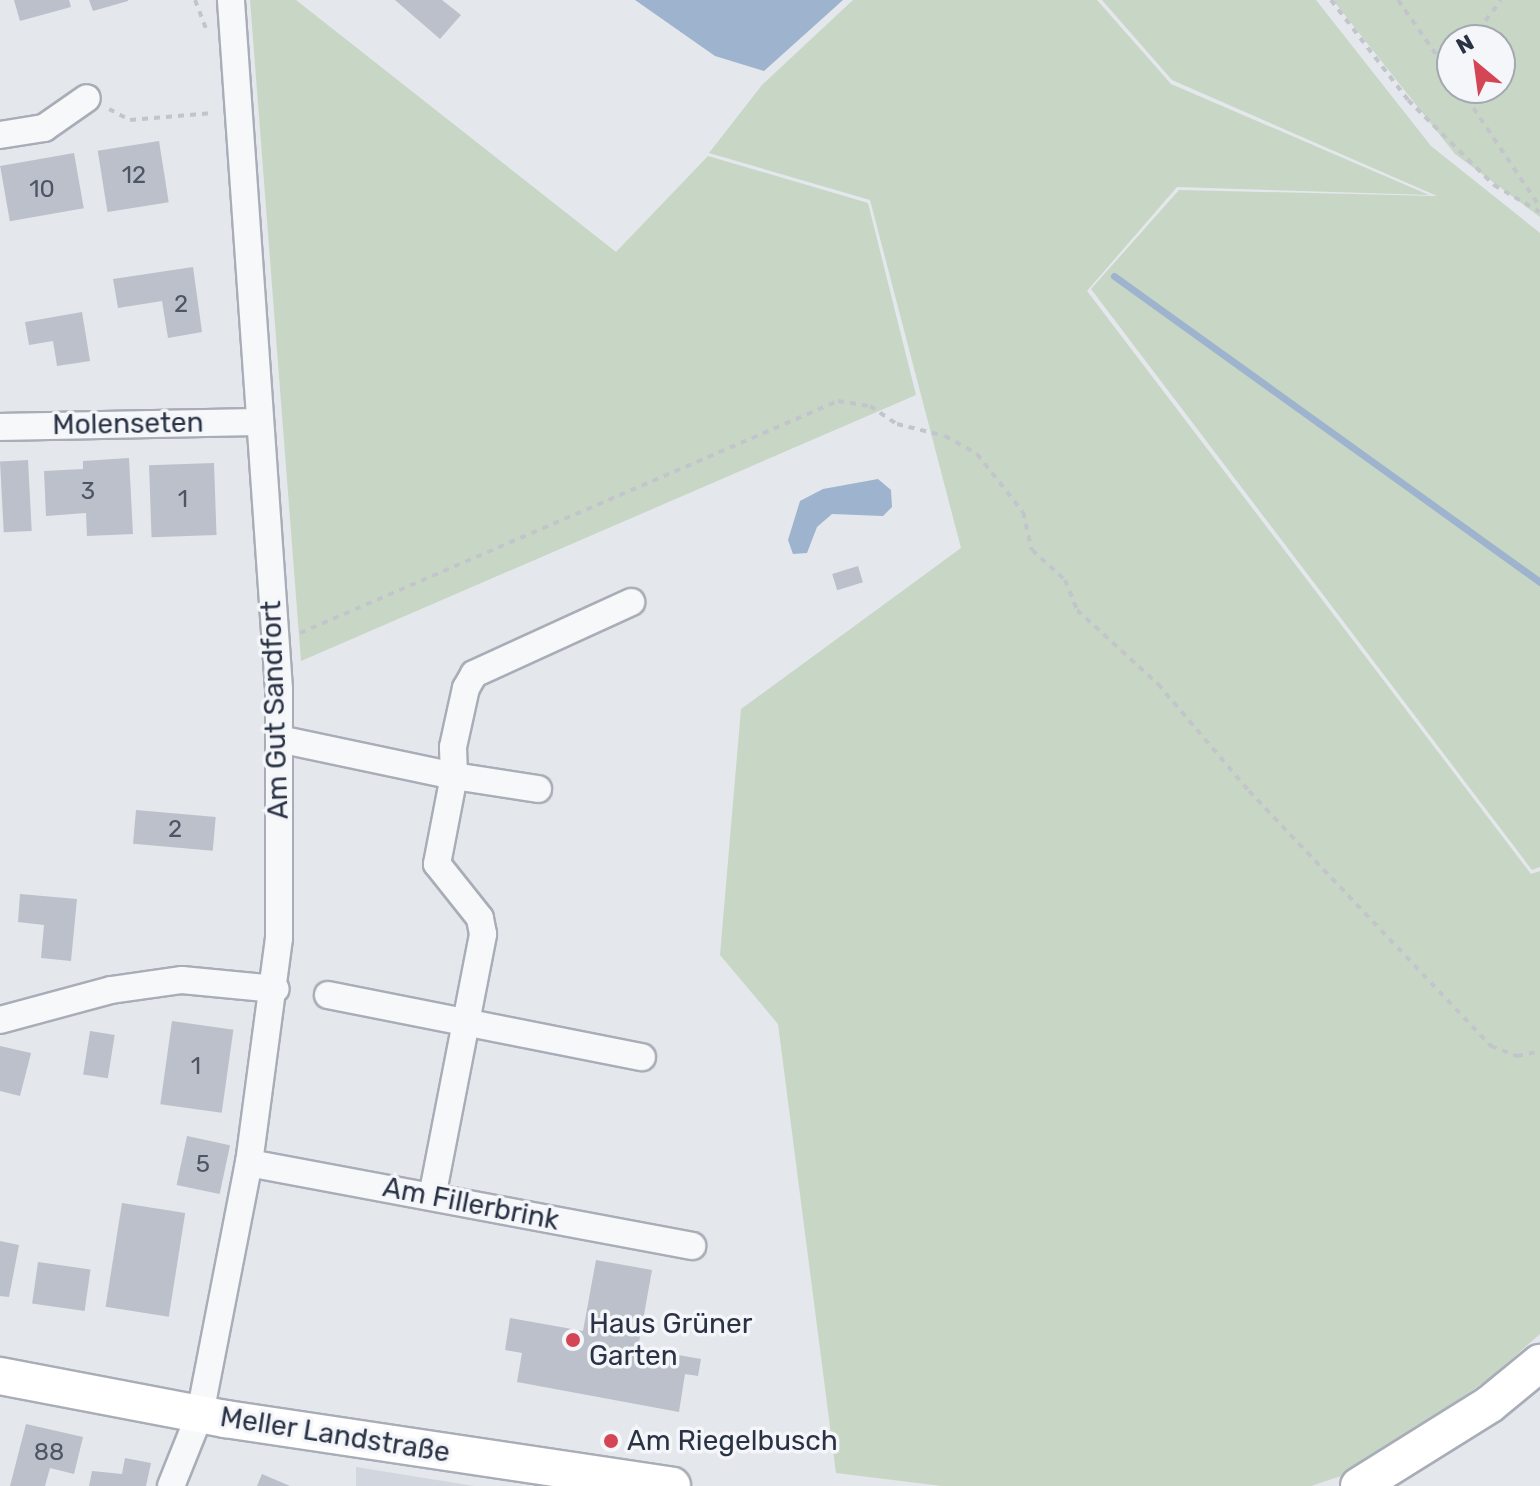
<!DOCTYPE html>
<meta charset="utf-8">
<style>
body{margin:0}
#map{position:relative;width:1540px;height:1486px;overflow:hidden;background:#e4e7ec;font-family:Rubik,sans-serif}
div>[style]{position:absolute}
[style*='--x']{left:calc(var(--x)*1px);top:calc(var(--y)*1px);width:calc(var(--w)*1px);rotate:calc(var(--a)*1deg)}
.built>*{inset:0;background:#d2d6de}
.green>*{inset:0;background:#c8d6c5}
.water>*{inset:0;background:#9eb3cd}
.stream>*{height:7px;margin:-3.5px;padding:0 3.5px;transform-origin:3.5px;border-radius:3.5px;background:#9eb3cd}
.building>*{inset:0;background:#bbc0ca;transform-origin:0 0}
.path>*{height:4px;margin-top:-2px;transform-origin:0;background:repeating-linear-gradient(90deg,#c2c5cb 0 6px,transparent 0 12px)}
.roads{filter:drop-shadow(2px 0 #a8adb7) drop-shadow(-2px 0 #a8adb7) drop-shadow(0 2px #a8adb7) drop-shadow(0 -2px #a8adb7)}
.street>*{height:26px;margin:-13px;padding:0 13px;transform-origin:13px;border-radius:13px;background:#f7f8fa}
.secondary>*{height:36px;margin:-18px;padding:0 18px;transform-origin:18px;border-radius:18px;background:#fff}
.dots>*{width:22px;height:22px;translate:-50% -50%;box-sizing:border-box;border:4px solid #f4f6f9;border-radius:50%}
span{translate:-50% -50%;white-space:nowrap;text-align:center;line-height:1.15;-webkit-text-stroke:7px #f4f6f9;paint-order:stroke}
.number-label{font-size:24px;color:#4e5666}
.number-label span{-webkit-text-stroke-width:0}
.street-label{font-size:28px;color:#2a3345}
.poi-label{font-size:28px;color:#2a3345}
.left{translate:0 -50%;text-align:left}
.north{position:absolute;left:1436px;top:24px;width:80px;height:80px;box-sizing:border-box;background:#f4f6f9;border:2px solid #a3a8b1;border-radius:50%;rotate:331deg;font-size:22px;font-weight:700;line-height:32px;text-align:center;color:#2a3345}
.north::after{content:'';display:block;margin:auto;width:28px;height:36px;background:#d44656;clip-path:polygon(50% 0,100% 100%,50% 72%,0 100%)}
</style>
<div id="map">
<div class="built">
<i style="clip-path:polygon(356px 1467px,474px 1486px,356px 1486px)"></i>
</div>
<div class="green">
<i style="clip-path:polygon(250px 0,296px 0,616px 252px,708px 156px,868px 203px,916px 395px,301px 661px)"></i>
<i style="clip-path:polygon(853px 0,1097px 0,1171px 84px,1429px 195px,1177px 187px,1087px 291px,1531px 874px,1540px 871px,1540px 1334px,1490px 1378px,1356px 1471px,1311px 1486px,942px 1486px,836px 1473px,778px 1024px,720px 955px,741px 709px,961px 548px,870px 200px,709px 153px,762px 85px)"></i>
<i style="clip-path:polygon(1102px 0,1316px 0,1431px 146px,1540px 233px,1540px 867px,1532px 870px,1091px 289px,1179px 190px,1437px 196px,1172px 80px)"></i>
<i style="clip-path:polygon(evenodd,1333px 0,1540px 0,1540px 217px,1455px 154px,1333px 0,1452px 40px,1500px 40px,1500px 88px,1452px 88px,1452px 40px)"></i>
</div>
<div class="water">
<i style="clip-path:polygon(635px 0,843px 0,764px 71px,715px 56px)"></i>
<i style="clip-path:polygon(878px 479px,891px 490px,892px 507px,883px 516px,832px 514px,817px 527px,807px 553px,793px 554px,788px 540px,800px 501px,823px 489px)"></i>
</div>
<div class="stream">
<i style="--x:1114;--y:276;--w:525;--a:35.69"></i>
</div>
<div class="building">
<i style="clip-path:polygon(14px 0,69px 0,71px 7px,20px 21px)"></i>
<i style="clip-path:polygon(89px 0,128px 0,128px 1px,93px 11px)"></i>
<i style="clip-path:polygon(395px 0,442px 0,461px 15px,440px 39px)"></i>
<i style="left:159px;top:141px;width:62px;height:62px;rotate:81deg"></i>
<i style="left:74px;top:153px;width:56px;height:75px;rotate:80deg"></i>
<i style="clip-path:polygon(193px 267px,202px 332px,168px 338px,162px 301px,118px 308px,113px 279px)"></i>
<i style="clip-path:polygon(82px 312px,90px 361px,57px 366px,53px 341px,29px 345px,25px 322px)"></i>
<i style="clip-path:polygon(129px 458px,133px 534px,87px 536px,86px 513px,46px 516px,44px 471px,83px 469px,83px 461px)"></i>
<i style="left:28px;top:460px;width:71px;height:28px;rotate:87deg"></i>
<i style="left:214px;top:463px;width:72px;height:65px;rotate:88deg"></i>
<i style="left:858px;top:566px;width:17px;height:27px;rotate:73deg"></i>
<i style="left:136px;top:810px;width:80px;height:34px;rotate:5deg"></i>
<i style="clip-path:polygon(20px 894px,77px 899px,71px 961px,41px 958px,44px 925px,18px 922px)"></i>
<i style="left:172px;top:1021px;width:62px;height:84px;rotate:8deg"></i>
<i style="left:90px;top:1031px;width:25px;height:44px;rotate:9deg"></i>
<i style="clip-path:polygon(0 1046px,31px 1053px,20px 1096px,0 1091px)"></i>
<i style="left:187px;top:1136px;width:44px;height:50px;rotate:12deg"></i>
<i style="left:122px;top:1203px;width:64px;height:105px;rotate:9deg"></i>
<i style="clip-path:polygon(0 1241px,19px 1245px,9px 1297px,0 1296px)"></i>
<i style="clip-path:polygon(596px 1260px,652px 1270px,638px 1348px,701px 1359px,698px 1376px,685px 1374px,679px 1412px,517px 1382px,522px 1353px,505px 1350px,510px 1318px,583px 1331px)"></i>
<i style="left:38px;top:1262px;width:53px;height:42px;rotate:8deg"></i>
<i style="clip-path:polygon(26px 1424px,83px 1437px,74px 1474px,50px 1468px,45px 1486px,10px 1486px)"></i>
<i style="clip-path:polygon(125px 1458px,151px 1463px,146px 1486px,89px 1486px,92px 1471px,122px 1474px)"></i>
<i style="clip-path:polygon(262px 1474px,290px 1486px,257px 1486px)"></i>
</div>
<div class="path">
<i style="--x:195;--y:0;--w:30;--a:69"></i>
<i style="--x:1331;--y:0;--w:126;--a:52.4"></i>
<i style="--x:1408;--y:100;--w:121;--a:44.7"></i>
<i style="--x:1494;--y:185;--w:53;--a:30.4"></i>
<i style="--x:1398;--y:0;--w:94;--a:55"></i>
<i style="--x:1471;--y:40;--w:50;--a:-53.1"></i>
<i style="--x:1445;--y:67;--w:10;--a:-45"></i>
<i style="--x:1460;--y:88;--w:143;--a:56.1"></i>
<i style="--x:109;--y:109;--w:24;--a:28"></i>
<i style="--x:130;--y:120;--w:83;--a:-4.8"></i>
<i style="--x:300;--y:633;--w:586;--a:-23.33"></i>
<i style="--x:838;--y:401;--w:32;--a:9"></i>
<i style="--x:870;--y:406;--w:32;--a:34"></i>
<i style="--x:897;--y:424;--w:49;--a:14"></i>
<i style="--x:945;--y:436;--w:37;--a:29"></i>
<i style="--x:977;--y:454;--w:74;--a:51.6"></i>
<i style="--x:1023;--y:512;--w:39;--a:77"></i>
<i style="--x:1032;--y:550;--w:45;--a:42.3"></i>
<i style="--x:1065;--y:580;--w:32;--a:68"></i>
<i style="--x:1077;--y:610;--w:110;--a:42.4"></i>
<i style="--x:1158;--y:684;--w:140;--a:49.6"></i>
<i style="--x:1249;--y:791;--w:352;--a:46.5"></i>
<i style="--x:1491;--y:1046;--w:28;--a:21"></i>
<i style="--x:1517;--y:1056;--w:24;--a:-12"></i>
</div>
<div class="roads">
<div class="street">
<i style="--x:0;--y:135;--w:45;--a:-9"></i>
<i style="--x:44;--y:128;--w:52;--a:-34.9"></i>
<i style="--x:0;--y:427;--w:257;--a:-1.1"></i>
<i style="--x:279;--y:739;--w:179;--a:11.9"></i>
<i style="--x:454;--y:776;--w:29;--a:-92"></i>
<i style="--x:453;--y:747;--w:60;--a:-77.6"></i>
<i style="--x:466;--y:688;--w:16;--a:-60"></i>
<i style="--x:474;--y:674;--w:173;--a:-24.6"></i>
<i style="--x:328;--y:995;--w:320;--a:11.2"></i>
<i style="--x:0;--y:1020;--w:115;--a:-15.1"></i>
<i style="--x:111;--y:990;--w:72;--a:-8"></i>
<i style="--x:182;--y:980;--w:94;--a:5.5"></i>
<i style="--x:249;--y:1163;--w:451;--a:10.6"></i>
<i style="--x:432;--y:1197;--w:268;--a:-79"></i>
<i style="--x:483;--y:934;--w:16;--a:-101"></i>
<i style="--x:480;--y:918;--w:69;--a:-128.5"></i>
<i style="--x:437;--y:864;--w:90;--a:-79.1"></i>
<i style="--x:454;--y:776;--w:85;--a:8.8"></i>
<i style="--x:171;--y:1486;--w:78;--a:-68.1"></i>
<i style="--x:200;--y:1414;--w:256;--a:-79"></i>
<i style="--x:249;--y:1163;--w:227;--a:-82.4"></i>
<i style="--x:279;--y:938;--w:249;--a:-90"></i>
<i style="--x:279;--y:689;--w:691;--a:-93.99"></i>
</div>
<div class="secondary">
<i style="--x:0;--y:1376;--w:230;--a:10.8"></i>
<i style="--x:226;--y:1419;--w:451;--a:8.5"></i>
<i style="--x:1359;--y:1486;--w:155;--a:-32"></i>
<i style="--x:1490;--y:1404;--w:65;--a:-39.4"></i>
</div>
</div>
<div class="dots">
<i style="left:573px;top:1340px;background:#d44656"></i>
<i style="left:611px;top:1441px;background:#d44656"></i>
</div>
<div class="number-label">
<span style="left:134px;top:176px">12</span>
<span style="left:42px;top:190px">10</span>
<span style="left:181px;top:305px">2</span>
<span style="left:88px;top:492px">3</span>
<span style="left:183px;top:500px">1</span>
<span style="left:175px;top:830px">2</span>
<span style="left:196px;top:1067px">1</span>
<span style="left:203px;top:1165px">5</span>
<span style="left:49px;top:1453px">88</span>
</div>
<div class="street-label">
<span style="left:128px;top:424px;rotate:-1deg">Molenseten</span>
<span style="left:275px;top:710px;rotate:-92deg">Am Gut Sandfort</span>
<span style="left:471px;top:1204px;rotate:11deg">Am Fillerbrink</span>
<span style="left:335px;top:1435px;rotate:9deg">Meller Landstraße</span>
</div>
<div class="poi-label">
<span class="left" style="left:589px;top:1340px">Haus Grüner<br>Garten</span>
<span class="left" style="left:627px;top:1441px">Am Riegelbusch</span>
</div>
<div class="north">N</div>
</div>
